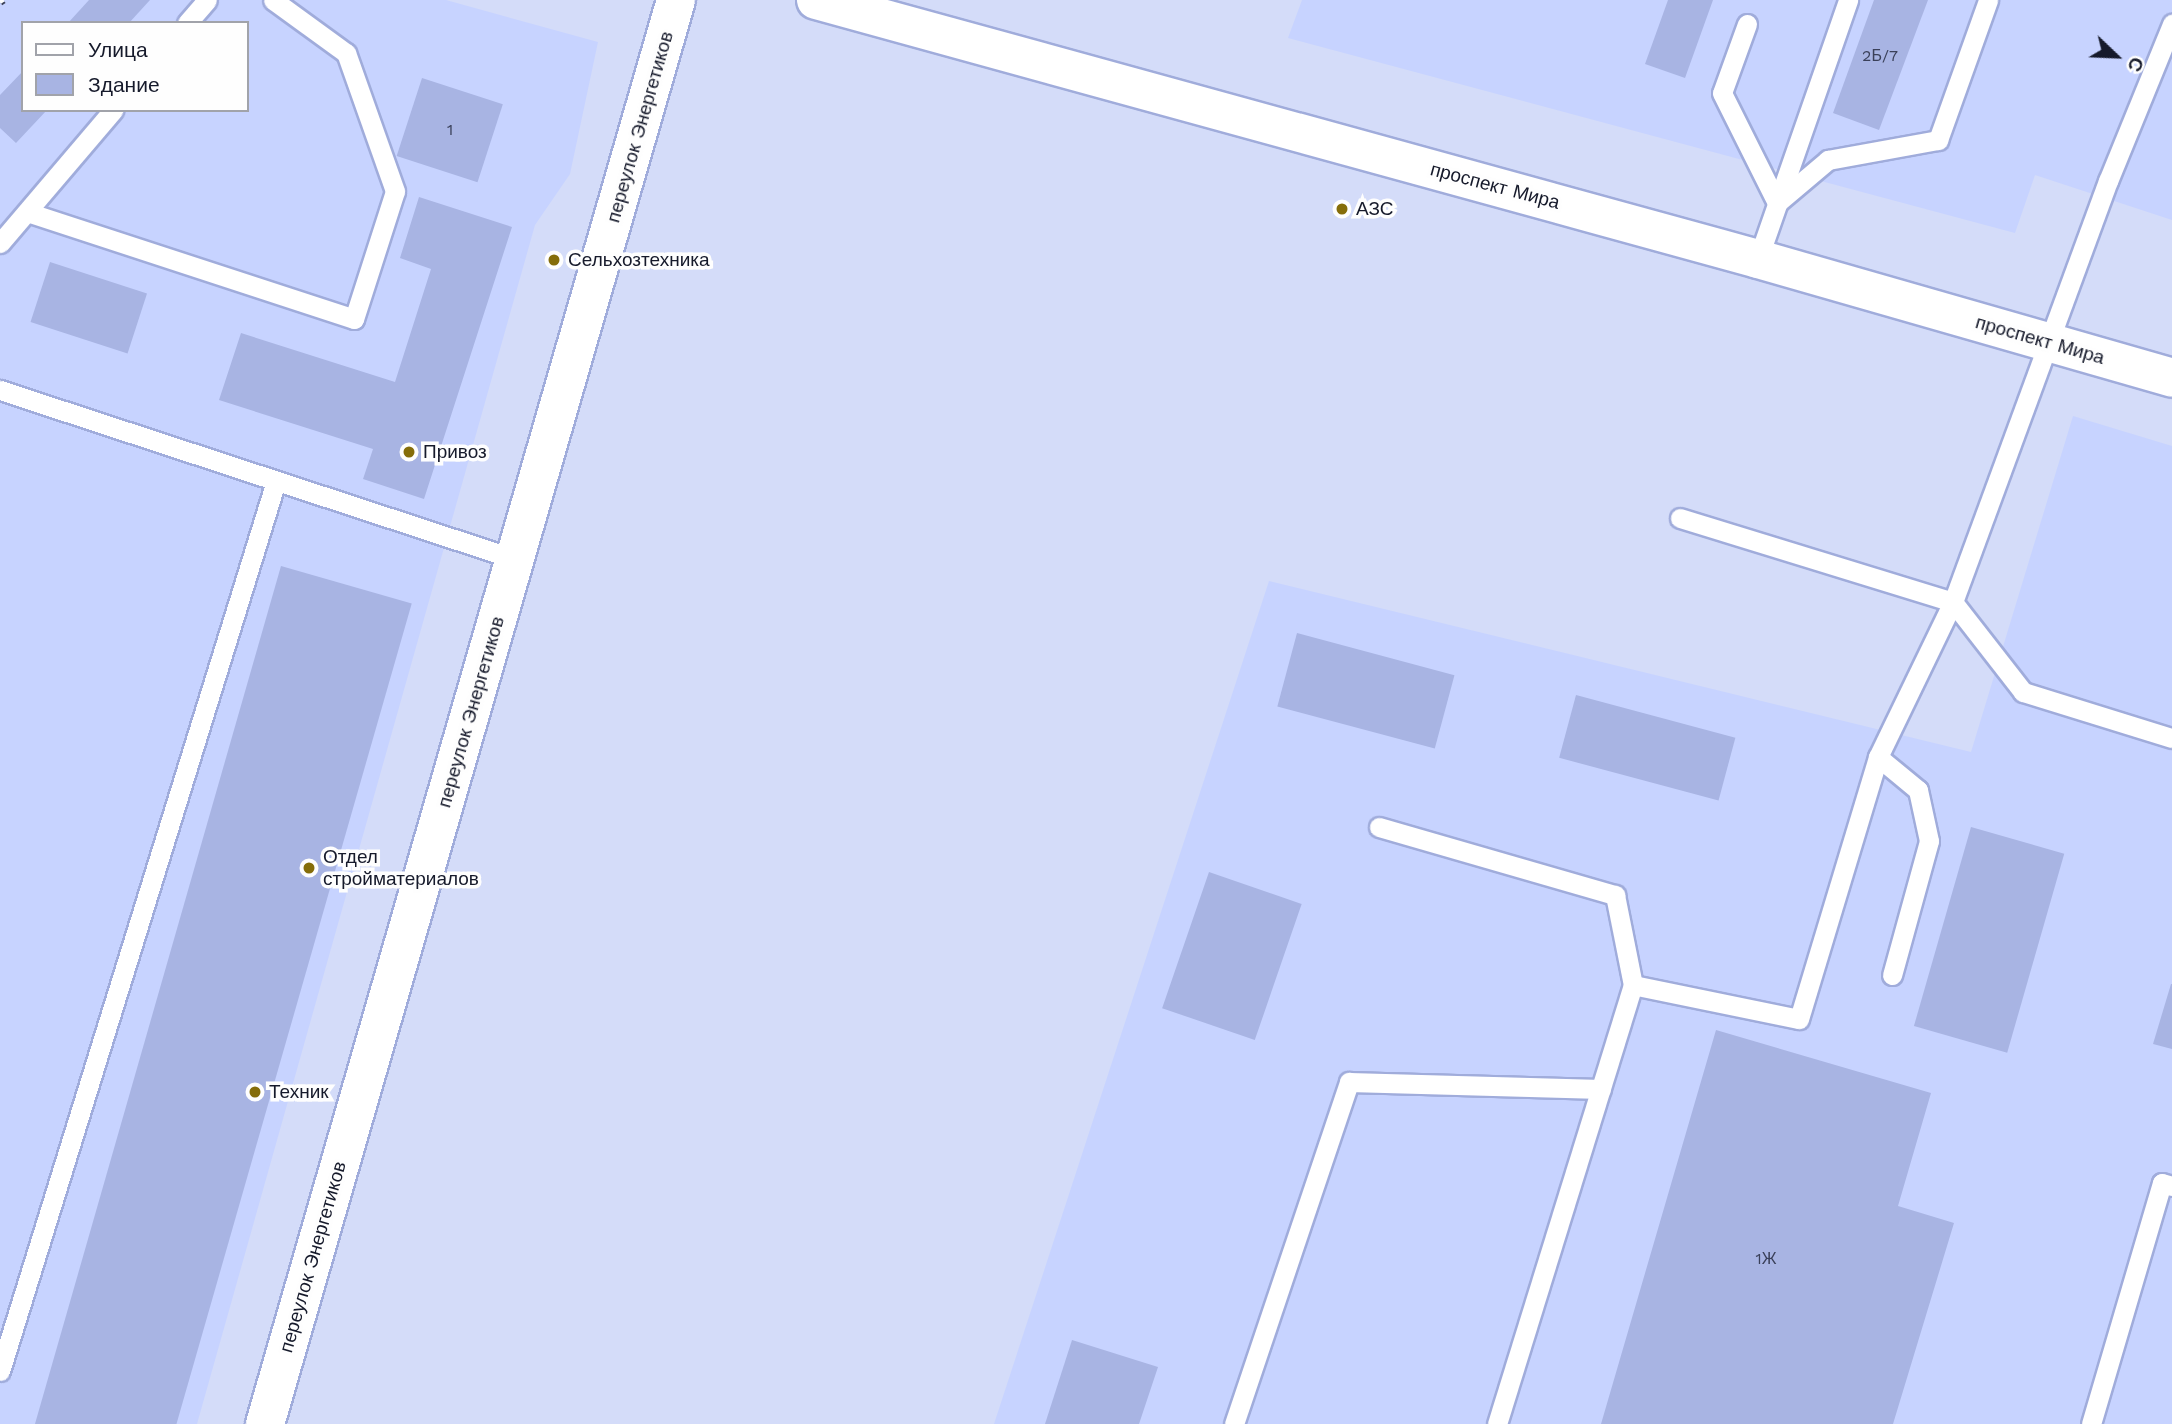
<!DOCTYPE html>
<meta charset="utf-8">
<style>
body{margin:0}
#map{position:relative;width:2172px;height:1424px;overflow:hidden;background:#d4dcf9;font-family:"Work Sans",sans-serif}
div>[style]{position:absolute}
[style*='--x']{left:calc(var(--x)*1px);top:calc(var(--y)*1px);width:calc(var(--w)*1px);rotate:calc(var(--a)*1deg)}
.built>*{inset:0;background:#c7d3ff}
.building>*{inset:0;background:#a8b4e3;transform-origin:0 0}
.roads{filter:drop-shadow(2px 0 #a0acdb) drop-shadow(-2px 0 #a0acdb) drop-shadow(0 2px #a0acdb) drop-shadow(0 -2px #a0acdb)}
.lane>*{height:19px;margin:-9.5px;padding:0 9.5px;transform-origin:9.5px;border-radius:9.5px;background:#fff}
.street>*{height:38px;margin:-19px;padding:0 19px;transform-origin:19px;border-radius:19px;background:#fff}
.primary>*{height:38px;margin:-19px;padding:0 19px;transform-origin:19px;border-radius:19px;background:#fff}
.rail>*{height:8px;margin-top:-4px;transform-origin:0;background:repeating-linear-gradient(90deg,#fefefe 0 16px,#3d4256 0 32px);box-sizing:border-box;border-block:2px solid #3d4256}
.dots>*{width:19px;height:19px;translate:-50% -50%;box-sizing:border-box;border:4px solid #fefefe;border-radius:50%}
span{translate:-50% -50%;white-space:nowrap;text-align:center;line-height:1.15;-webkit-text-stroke:7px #fefefe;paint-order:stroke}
.number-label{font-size:16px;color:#3a4059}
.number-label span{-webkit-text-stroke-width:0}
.street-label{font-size:19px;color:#161a2b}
.poi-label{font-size:19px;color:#161a2b}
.left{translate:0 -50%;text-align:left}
.legend{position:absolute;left:21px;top:21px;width:228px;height:91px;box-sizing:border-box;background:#fefefe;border:2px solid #a1a3aa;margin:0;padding:9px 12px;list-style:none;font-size:21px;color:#161a2b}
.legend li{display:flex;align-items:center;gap:14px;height:35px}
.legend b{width:35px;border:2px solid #a1a3aa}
.north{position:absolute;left:2081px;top:21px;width:70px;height:70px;-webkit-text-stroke:5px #fefefe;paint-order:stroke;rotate:113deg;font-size:19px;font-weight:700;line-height:28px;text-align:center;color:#161a2b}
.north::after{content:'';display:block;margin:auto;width:24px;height:32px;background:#161a2b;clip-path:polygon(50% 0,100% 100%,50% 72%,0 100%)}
</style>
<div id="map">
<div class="built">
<i style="clip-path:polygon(evenodd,0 0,446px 0,598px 42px,570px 174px,535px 225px,197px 1424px,0 1424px,0 0,23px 23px,247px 23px,247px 110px,23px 110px,23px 23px)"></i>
<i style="clip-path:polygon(1302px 0,2172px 0,2172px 220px,2035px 175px,2015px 233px,1288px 38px)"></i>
<i style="clip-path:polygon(2073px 416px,2172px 446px,2172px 1424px,994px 1424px,1269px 581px,1971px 752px)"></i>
</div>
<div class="building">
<i style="clip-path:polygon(89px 0,150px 0,129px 23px,68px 23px)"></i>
<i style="clip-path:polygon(1668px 0,1713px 0,1685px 78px,1645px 64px)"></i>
<i style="clip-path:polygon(1874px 0,1928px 0,1879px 130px,1833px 113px)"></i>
<i style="clip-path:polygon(23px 71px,23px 110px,47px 110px,16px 143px,0 128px,0 95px)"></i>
<i style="left:422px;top:78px;width:85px;height:82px;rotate:18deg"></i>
<i style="clip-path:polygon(419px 197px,512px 227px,424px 499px,363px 479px,373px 449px,219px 400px,241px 333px,395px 382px,431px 269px,400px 258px)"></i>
<i style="left:50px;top:262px;width:102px;height:63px;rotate:18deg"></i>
<i style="left:281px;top:566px;width:136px;height:893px;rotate:16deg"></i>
<i style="left:1297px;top:633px;width:163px;height:76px;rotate:15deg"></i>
<i style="left:1576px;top:695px;width:165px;height:65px;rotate:15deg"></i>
<i style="left:1971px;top:827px;width:97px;height:207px;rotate:16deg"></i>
<i style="left:1209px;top:872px;width:98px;height:144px;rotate:19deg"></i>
<i style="clip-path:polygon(2171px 984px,2172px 984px,2172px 1049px,2153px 1044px)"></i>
<i style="clip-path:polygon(1716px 1030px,1931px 1093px,1898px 1206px,1954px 1223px,1893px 1424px,1601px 1424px)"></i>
<i style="clip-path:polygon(1072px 1340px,1158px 1367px,1139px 1424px,1045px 1424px)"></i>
</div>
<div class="roads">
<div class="lane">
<i style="--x:187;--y:23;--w:30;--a:-49"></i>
<i style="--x:1747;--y:24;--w:73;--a:109.9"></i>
<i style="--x:1722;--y:93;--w:123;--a:63.4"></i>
<i style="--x:1777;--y:203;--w:67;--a:-40.1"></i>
<i style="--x:1828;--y:160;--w:112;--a:-10.3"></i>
<i style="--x:1938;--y:140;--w:149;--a:-70.3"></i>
<i style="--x:27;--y:212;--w:344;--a:18.1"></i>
<i style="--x:354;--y:319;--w:134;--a:-72.2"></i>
<i style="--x:395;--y:191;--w:146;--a:-109.5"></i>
<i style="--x:346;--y:53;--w:90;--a:-144"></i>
<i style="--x:0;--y:243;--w:175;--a:-49.6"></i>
<i style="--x:1758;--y:259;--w:274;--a:-70.8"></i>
<i style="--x:0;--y:390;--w:542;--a:18.17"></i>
<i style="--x:1680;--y:518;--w:286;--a:17.1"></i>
<i style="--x:1953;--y:602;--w:114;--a:52.1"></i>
<i style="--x:2023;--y:692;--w:156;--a:17.2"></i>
<i style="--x:1878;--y:757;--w:52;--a:39.5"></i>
<i style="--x:1918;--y:790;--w:52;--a:77.8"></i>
<i style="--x:1929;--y:841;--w:139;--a:105.4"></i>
<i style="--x:1379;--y:827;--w:246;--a:16.1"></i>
<i style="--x:1615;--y:895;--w:92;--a:78.7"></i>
<i style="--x:1633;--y:985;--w:169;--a:11.6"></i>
<i style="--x:1799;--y:1019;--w:274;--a:-73.2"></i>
<i style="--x:1878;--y:757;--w:172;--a:-64.2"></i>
<i style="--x:1953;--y:602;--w:449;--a:-69.8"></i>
<i style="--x:2108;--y:181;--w:170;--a:-67.8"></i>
<i style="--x:0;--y:1371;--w:932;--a:-72.77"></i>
<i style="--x:1234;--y:1424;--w:361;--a:-71.4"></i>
<i style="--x:1349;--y:1082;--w:252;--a:1.6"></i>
<i style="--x:1497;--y:1424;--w:460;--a:-72.8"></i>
<i style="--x:2091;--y:1424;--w:251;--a:-73.6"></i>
<i style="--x:2162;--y:1183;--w:10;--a:17"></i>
</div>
<div class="street">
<i style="--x:265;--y:1424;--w:1482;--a:-73.9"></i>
</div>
<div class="primary">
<i style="--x:816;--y:0;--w:977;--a:15.37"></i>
<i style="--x:1758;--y:259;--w:431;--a:16"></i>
</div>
</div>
<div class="rail">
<i style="--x:0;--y:2;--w:4;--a:-34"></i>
</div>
<div class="dots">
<i style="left:1342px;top:209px;background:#856d0a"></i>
<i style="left:554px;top:260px;background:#856d0a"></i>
<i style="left:409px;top:452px;background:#856d0a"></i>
<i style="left:309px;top:868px;background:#856d0a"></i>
<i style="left:255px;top:1092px;background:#856d0a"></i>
</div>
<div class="number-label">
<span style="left:1880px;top:56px">2Б/7</span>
<span style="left:450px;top:130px">1</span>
<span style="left:1766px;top:1259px">1Ж</span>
</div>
<div class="street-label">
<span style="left:640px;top:127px;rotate:-74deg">переулок Энергетиков</span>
<span style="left:1495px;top:186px;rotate:15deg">проспект Мира</span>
<span style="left:2040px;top:340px;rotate:16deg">проспект Мира</span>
<span style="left:471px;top:712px;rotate:-74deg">переулок Энергетиков</span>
<span style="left:313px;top:1257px;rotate:-74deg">переулок Энергетиков</span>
</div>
<div class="poi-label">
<span class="left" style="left:1356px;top:209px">АЗС</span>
<span class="left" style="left:568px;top:260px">Сельхозтехника</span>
<span class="left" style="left:423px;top:452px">Привоз</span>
<span class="left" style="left:323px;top:868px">Отдел<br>стройматериалов</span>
<span class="left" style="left:269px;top:1092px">Техник</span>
</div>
<ul class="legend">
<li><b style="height:9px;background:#fff"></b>Улица</li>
<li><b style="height:19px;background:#a8b4e3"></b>Здание</li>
</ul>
<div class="north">С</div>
</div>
